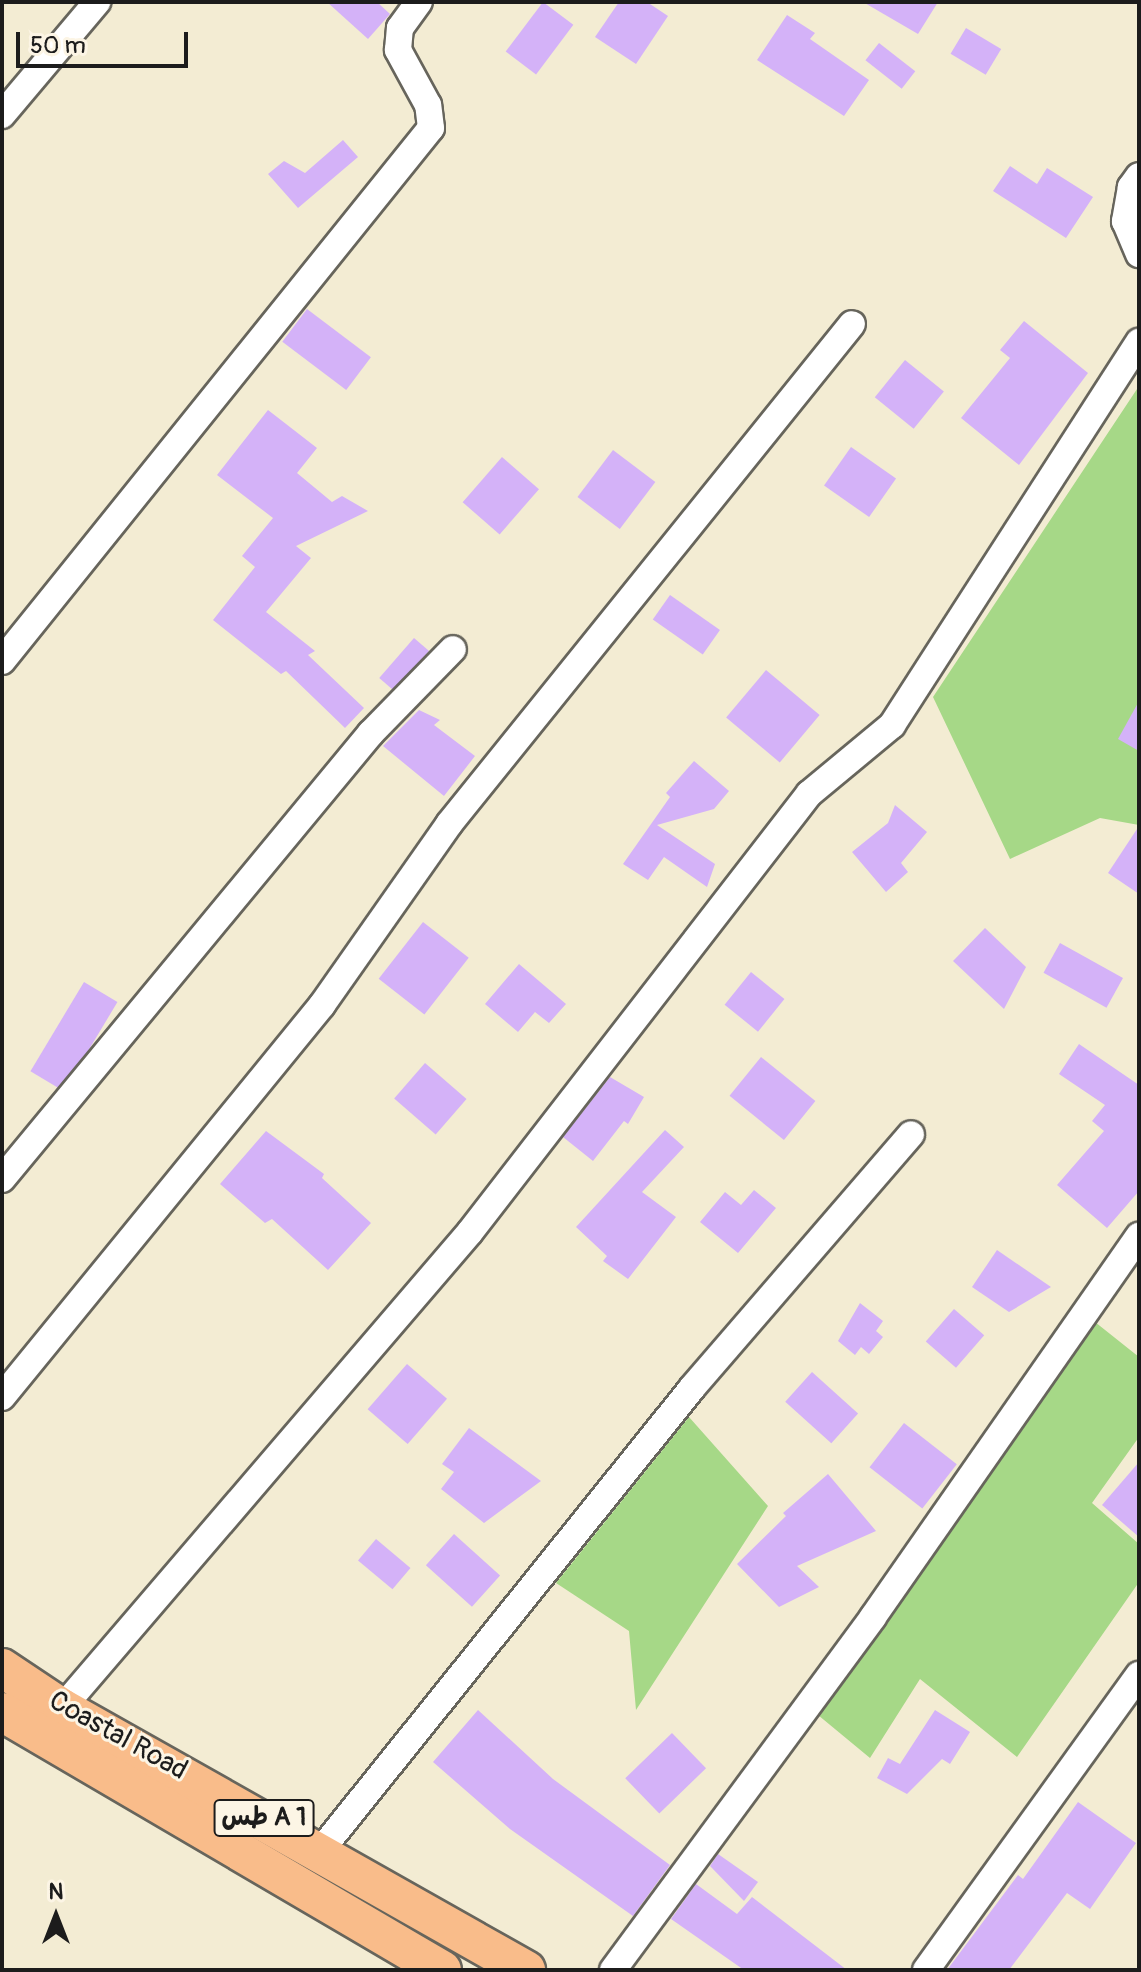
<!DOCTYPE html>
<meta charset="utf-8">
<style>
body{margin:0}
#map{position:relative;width:1141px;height:1972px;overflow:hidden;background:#f3ecd3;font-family:Pangolin,"Playpen Sans Arabic",sans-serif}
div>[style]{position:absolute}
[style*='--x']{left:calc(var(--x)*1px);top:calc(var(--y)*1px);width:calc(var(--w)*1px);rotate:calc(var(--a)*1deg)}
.green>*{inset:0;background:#a6d887}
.building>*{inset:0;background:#d4b2f8;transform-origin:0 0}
.roads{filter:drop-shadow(2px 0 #67655c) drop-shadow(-2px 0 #67655c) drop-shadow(0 2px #67655c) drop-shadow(0 -2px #67655c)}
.minor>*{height:26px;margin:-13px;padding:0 13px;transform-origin:13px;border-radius:13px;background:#fff}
.highway>*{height:38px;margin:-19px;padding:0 19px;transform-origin:19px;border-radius:19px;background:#f9bc8a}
span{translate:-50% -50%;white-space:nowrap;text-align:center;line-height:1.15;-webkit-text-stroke:6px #fcf5e5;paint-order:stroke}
.shield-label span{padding:2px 6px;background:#fcf5e5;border:2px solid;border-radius:6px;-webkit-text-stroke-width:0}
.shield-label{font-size:26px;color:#1c1c1c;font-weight:700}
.street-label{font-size:28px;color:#1c1c1c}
.frame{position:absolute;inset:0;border:4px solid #1c1c1c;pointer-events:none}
.north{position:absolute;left:16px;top:1876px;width:80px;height:80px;-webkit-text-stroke:6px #fcf5e5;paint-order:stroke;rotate:0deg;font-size:22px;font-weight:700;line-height:32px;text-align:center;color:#1c1c1c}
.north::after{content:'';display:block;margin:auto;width:28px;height:36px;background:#1c1c1c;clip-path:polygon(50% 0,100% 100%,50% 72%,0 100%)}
.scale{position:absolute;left:16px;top:32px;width:172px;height:36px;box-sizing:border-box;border:4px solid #1c1c1c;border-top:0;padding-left:10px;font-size:24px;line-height:28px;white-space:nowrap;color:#1c1c1c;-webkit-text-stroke:6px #fcf5e5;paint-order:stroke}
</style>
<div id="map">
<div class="green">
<i style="clip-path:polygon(1139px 386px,1139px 825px,1100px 818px,1010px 859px,933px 697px)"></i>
<i style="clip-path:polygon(1095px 1322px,1139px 1357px,1139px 1437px,1092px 1503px,1139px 1544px,1139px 1582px,1017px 1757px,920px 1679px,870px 1758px,818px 1715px)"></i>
<i style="clip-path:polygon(689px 1417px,768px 1506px,636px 1710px,629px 1631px,556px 1583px)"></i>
</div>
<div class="building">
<i style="clip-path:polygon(327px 2px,377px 2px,390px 14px,368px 39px)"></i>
<i style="left:543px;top:2px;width:38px;height:62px;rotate:37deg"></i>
<i style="clip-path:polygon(619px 2px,647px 2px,668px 16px,636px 64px,595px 37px)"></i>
<i style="clip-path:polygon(863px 2px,938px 2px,918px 34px)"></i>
<i style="clip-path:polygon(787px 15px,815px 33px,810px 39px,869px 80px,844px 116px,757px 60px)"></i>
<i style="left:966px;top:28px;width:41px;height:30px;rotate:31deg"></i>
<i style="left:879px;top:43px;width:46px;height:22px;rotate:38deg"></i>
<i style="clip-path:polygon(343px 140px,358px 157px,298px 208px,268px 174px,284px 161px,305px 173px)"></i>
<i style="clip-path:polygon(1010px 166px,1037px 184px,1047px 168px,1093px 197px,1066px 238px,993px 191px)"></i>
<i style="left:307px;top:309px;width:80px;height:41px;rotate:37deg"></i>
<i style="clip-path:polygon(1024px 321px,1088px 373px,1019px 465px,961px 418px,1010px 358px,1000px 350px)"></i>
<i style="left:905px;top:360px;width:50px;height:48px;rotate:39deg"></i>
<i style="clip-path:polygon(268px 410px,317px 448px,297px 473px,332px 502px,342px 496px,368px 511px,296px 546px,311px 558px,266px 612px,315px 651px,308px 655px,364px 708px,345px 728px,286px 671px,281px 674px,213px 620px,255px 567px,242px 556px,273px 518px,217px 475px)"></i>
<i style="left:851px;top:447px;width:55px;height:47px;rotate:35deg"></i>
<i style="left:613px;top:450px;width:53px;height:59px;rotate:37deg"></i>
<i style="left:502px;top:457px;width:49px;height:60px;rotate:41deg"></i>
<i style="left:670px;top:595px;width:61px;height:30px;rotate:35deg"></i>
<i style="left:414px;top:638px;width:20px;height:53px;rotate:41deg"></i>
<i style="left:766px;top:670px;width:70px;height:62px;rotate:40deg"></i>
<i style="clip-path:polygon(1139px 701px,1139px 751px,1118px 739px)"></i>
<i style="clip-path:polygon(419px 710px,440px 720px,434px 725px,475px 756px,444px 796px,383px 746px)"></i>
<i style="clip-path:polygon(694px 761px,729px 791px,714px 809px,657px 825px,715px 864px,707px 887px,664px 857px,648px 880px,623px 864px,670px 797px,666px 793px)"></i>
<i style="clip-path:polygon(895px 805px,927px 832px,901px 863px,908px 872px,886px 892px,852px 852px,888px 823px)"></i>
<i style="clip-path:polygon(1139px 826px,1139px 894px,1108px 873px)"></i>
<i style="left:423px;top:922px;width:58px;height:72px;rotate:38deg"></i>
<i style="clip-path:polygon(985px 928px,1026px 967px,1004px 1009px,953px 961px)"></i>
<i style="left:1060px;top:943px;width:72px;height:34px;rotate:29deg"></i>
<i style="clip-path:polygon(519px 964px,566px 1004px,549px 1023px,535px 1012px,518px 1032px,485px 1004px)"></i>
<i style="left:751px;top:972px;width:43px;height:42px;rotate:39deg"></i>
<i style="left:84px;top:982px;width:39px;height:104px;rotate:31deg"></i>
<i style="clip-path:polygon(1079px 1044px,1139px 1085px,1139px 1191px,1107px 1228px,1057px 1185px,1104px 1131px,1092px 1121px,1105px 1105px,1059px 1074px)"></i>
<i style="left:761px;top:1057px;width:70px;height:50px;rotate:39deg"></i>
<i style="left:425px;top:1063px;width:55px;height:47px;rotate:41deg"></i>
<i style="clip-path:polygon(610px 1077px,644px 1097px,628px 1124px,624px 1121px,593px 1161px,563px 1137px)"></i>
<i style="clip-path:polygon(665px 1130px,684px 1147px,642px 1192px,676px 1217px,628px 1279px,603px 1261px,607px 1256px,576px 1227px)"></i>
<i style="clip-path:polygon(266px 1131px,324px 1174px,322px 1178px,371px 1223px,328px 1270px,272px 1219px,265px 1223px,220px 1184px)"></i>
<i style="clip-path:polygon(754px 1190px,776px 1208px,738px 1253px,700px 1222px,725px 1192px,741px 1205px)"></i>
<i style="clip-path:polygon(997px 1250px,1051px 1287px,1009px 1312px,972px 1287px)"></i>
<i style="clip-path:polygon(860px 1303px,883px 1321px,876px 1331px,883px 1337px,869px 1354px,861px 1347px,855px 1355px,838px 1341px)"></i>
<i style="left:954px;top:1309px;width:40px;height:43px;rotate:41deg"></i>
<i style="left:407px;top:1364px;width:53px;height:60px;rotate:41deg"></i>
<i style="left:812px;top:1372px;width:62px;height:40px;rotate:42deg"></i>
<i style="left:904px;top:1423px;width:67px;height:56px;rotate:38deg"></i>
<i style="clip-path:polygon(469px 1428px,541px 1481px,484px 1523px,441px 1489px,454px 1472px,442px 1464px)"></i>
<i style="clip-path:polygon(1139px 1462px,1139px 1537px,1102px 1505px)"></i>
<i style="clip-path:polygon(828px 1474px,876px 1531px,797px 1566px,819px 1587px,779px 1607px,737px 1564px,786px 1516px,783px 1513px)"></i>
<i style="left:454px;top:1534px;width:62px;height:42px;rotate:42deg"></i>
<i style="left:376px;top:1539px;width:45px;height:28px;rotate:40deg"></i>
<i style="clip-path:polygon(478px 1710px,553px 1779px,670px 1865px,633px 1916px,510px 1829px,433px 1762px)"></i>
<i style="clip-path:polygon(935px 1710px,970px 1732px,950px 1764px,942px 1759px,907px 1794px,877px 1778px,888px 1758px,900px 1764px)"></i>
<i style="left:672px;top:1733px;width:49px;height:65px;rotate:46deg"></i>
<i style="clip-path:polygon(1078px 1802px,1136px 1843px,1090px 1909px,1067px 1893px,1009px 1970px,947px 1970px,1018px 1875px,1023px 1879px)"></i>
<i style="clip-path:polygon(718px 1854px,758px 1882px,744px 1901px,710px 1866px)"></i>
<i style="clip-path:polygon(696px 1884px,737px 1914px,752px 1897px,847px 1970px,744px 1970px,671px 1919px)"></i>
</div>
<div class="roads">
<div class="minor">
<i style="--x:2;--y:115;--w:148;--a:-49.9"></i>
<i style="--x:1139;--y:176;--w:14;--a:126"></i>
<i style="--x:1131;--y:187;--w:35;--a:100"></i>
<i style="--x:1125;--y:221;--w:36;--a:67"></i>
<i style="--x:2;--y:661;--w:684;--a:-51.17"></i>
<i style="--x:431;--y:128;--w:23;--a:-97"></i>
<i style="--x:428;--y:105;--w:63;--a:-118.6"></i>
<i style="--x:398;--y:50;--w:22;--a:-85"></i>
<i style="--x:400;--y:28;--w:32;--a:-54"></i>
<i style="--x:2;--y:1179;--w:579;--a:-50.4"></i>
<i style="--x:371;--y:733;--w:117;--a:-45.7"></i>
<i style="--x:2;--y:1397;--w:506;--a:-50.77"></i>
<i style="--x:322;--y:1005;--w:221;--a:-54.9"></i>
<i style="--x:449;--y:824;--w:642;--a:-51.13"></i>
<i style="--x:62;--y:1708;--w:627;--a:-49.4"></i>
<i style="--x:470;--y:1232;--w:554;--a:-52.26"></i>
<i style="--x:809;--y:794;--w:108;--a:-39.7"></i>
<i style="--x:892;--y:725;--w:456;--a:-57.2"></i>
<i style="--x:321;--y:1850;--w:593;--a:-51.23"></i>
<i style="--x:692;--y:1388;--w:335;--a:-49.2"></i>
<i style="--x:613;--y:1970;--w:438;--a:-53.6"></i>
<i style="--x:873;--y:1617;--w:465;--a:-55.1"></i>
<i style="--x:926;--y:1970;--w:364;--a:-54.2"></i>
</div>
<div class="highway">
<i style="--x:2;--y:1668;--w:72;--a:33.7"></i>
<i style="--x:62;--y:1708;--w:533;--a:29.45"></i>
<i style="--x:2;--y:1712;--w:510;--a:30.39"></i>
</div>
</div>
<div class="shield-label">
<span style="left:264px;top:1818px">طس A 1</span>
</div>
<div class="street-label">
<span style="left:118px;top:1736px;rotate:29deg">Coastal Road</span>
</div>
<div class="frame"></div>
<div class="north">N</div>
<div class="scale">50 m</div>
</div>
